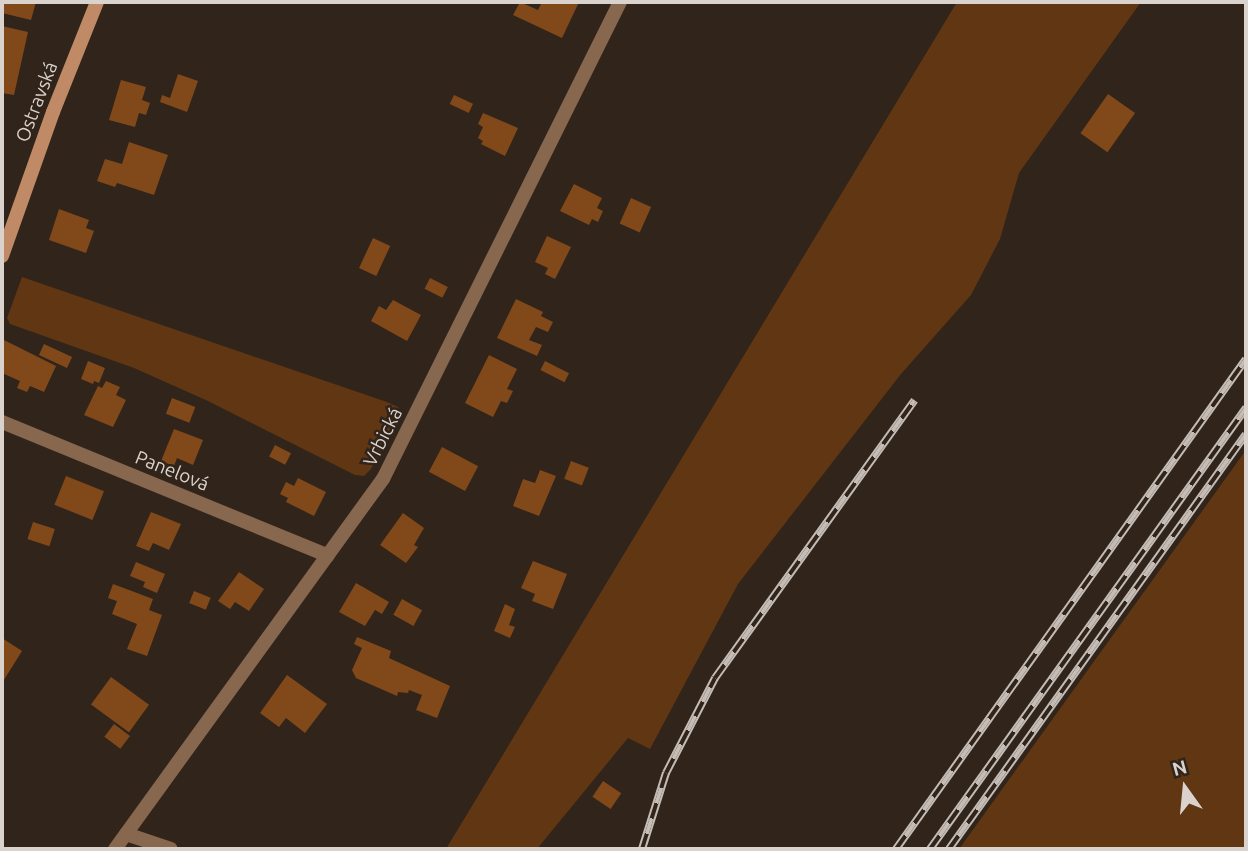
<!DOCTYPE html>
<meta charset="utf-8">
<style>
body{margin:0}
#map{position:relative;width:1248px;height:851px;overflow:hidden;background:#30241b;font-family:Ubuntu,sans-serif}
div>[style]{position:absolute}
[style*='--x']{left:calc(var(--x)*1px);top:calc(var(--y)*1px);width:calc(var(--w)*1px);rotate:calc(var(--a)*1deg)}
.green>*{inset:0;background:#603613}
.building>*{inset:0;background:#814919;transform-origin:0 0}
.street>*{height:14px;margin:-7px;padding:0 7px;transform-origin:7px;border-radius:7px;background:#88674f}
.secondary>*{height:14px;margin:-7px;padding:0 7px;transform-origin:7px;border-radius:7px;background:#bf8a65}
.rail>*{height:8px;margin-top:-4px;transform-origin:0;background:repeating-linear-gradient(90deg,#30241b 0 16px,#c4bcb5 0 32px);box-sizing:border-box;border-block:2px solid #c4bcb5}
span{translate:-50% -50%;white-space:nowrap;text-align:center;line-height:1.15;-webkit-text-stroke:5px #30241b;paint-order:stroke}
.street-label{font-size:19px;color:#dad2cc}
.frame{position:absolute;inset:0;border:4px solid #dad2cc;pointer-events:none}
.north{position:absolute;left:1150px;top:753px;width:70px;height:70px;-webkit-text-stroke:5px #30241b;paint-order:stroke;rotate:345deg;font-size:19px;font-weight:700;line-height:28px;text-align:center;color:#dad2cc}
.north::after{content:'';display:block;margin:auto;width:24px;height:32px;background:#dad2cc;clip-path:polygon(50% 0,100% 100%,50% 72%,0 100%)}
</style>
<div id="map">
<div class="green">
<i style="clip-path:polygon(957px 2px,1141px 2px,1019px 173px,1000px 239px,971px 295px,901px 374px,738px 584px,650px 749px,628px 738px,537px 849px,446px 849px)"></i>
<i style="clip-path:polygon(22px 277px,387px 402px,398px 407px,402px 415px,371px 469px,364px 476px,355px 475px,208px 401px,134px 368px,10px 324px,7px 318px)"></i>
<i style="clip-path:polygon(1246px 450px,1246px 849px,959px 849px,967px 838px)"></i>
</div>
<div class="building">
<i style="clip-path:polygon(2px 2px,36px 2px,31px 20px,2px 13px)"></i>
<i style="clip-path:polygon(520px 2px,538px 10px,542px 2px,579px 2px,562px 38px,513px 15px)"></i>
<i style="clip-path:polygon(2px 26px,28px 32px,14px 95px,2px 93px)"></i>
<i style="clip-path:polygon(178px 74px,198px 81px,187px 112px,160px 102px,162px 95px,170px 98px)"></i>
<i style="clip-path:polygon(121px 80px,146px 87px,142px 100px,150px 103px,146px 115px,139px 113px,135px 127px,109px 120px)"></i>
<i style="left:1108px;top:94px;width:33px;height:48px;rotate:35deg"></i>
<i style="left:454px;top:95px;width:21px;height:10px;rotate:25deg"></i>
<i style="clip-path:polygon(483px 113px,518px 128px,505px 156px,481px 144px,483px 141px,478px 138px,483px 127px,478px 124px)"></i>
<i style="clip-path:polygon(129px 142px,168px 155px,154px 195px,117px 183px,115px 187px,97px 181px,105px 159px,122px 164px)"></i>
<i style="clip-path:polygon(574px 184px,602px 198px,597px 208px,603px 211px,598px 222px,592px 219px,589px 225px,560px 211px)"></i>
<i style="left:631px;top:198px;width:22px;height:28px;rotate:24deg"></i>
<i style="clip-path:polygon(59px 209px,89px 220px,86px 228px,94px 231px,86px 253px,49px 240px)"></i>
<i style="clip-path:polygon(547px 236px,571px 247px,555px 279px,545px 274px,548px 268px,535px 262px)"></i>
<i style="left:373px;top:238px;width:19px;height:33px;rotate:25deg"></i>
<i style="left:430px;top:278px;width:20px;height:12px;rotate:27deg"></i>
<i style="clip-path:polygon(516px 299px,543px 312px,541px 316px,553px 322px,548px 332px,536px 327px,529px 340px,542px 345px,537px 356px,497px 338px)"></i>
<i style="clip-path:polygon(393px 300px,421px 315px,407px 341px,371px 321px,379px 306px,386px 310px)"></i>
<i style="clip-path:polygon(2px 339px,56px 366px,44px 392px,30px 386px,27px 392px,17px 388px,20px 381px,2px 373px)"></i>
<i style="left:44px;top:344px;width:31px;height:12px;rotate:25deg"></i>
<i style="clip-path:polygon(489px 355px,517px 369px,507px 389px,513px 391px,507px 403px,501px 401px,493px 417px,465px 403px)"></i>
<i style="clip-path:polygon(88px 361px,105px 368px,99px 383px,94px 381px,93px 384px,81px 379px)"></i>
<i style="left:545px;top:361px;width:27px;height:10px;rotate:27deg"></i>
<i style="clip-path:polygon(106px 381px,120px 387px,116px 395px,126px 400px,113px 427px,84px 415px,98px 386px,102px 388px)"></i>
<i style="left:172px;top:398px;width:25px;height:17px;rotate:21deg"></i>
<i style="clip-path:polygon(174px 429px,203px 440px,193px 465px,177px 458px,174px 466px,161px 461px)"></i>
<i style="left:275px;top:445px;width:18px;height:13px;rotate:27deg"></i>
<i style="left:442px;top:447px;width:41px;height:28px;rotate:28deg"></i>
<i style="left:571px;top:461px;width:19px;height:19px;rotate:21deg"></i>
<i style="clip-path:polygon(540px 470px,556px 476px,539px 516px,513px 506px,523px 479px,535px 483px)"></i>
<i style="left:66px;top:476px;width:41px;height:31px;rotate:22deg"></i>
<i style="clip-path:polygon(298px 478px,326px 492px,314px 516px,286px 502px,288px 498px,280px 494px,286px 482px,294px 486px)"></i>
<i style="clip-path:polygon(151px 512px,181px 524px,169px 550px,153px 543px,149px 551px,136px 546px)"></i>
<i style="clip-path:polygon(403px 513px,424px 528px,414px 545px,418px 547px,406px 563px,380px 545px)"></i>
<i style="left:33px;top:522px;width:23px;height:18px;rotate:18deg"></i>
<i style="clip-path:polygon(533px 561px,567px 574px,553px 609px,532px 601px,535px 594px,521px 588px)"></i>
<i style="clip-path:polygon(136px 562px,165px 574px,157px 593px,143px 587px,145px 582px,130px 576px)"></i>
<i style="clip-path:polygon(239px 572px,264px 589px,249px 611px,235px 602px,230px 609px,218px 601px)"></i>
<i style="clip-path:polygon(356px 583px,389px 602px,382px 614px,375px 610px,365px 626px,339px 612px)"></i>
<i style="clip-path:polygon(113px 584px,153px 599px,149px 610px,162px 615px,147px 656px,127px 649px,137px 624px,112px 614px,117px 601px,108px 598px)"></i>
<i style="left:194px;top:591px;width:18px;height:13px;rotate:22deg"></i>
<i style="left:402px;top:599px;width:23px;height:18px;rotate:29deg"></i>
<i style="clip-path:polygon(505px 604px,515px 609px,509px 625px,515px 627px,510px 638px,494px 631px)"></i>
<i style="clip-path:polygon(357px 637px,391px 651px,389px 658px,450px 686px,437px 718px,416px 710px,422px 695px,409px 690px,408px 693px,398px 692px,397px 696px,356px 678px,352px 670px,362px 648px,354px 644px)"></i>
<i style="clip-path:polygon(2px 638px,22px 651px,2px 683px)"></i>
<i style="clip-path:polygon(287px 675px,327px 704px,305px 733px,286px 718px,279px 727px,260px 713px)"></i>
<i style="left:111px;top:677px;width:47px;height:34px;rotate:36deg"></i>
<i style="left:114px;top:724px;width:20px;height:16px;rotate:37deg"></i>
<i style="left:603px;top:781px;width:22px;height:19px;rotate:34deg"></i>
</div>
<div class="street">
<i style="--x:2;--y:422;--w:352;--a:22.3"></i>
<i style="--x:126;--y:834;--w:47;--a:18.4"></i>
<i style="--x:115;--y:849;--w:457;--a:-54.1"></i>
<i style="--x:383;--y:479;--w:533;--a:-63.58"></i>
</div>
<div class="secondary">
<i style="--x:2;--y:256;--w:153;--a:-70.5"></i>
<i style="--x:53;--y:112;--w:118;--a:-68.2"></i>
</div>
<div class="rail">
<i style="--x:642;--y:849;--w:80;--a:-72.5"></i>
<i style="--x:666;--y:773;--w:107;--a:-62.7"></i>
<i style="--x:715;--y:678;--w:342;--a:-54.3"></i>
<i style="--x:896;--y:849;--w:602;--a:-54.46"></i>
<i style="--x:930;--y:849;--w:543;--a:-54.38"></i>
<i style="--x:949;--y:849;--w:510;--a:-54.41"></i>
</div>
<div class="street-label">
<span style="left:37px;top:102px;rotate:-69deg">Ostravská</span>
<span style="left:383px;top:437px;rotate:-63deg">Vrbická</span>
<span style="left:172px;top:471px;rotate:22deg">Panelová</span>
</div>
<div class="frame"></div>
<div class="north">N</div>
</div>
